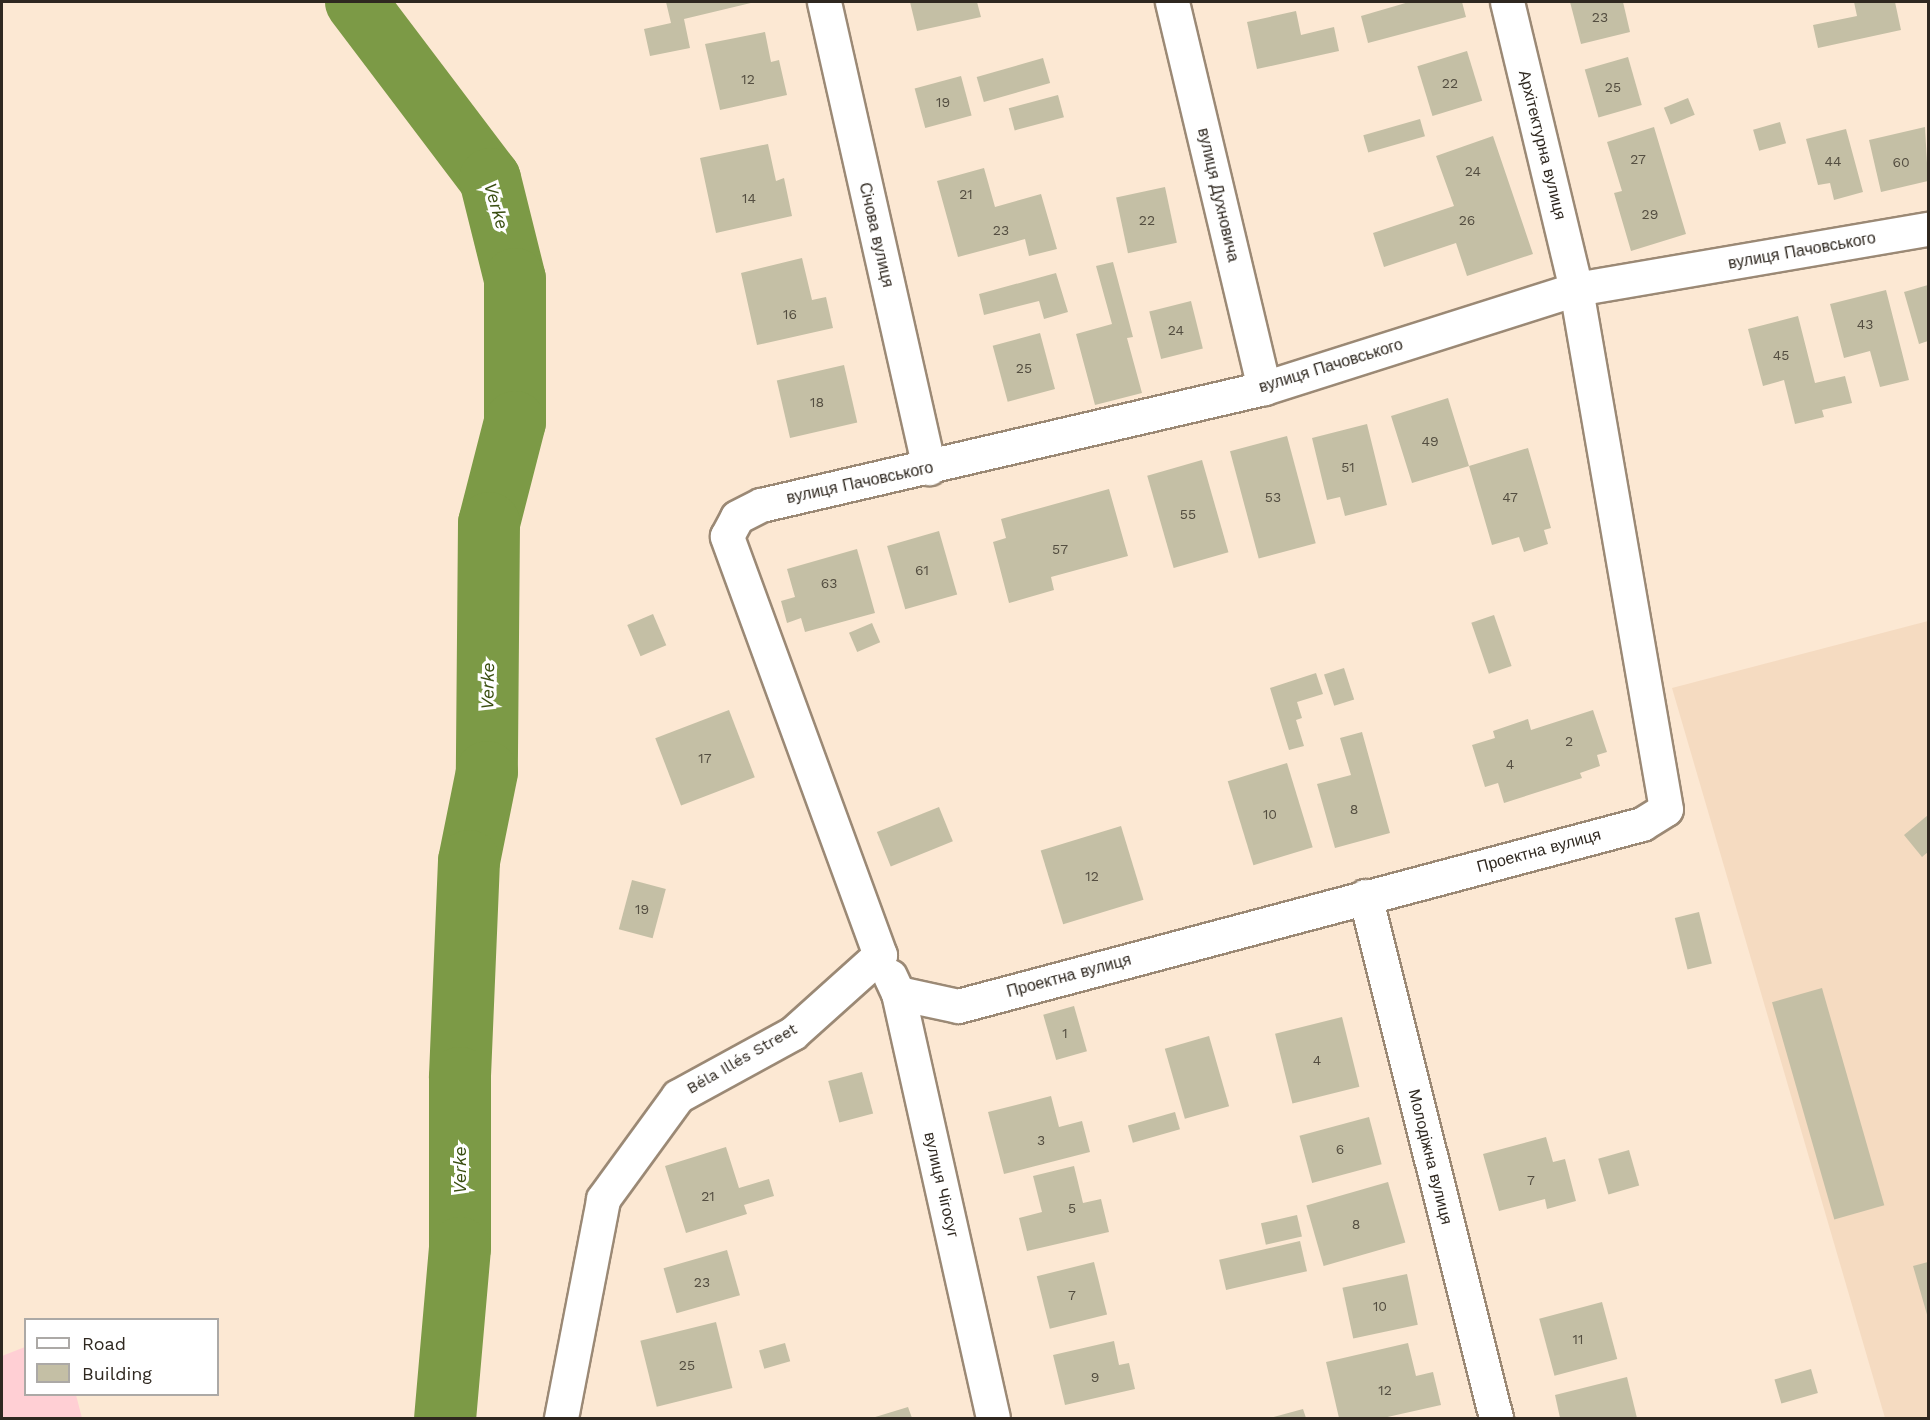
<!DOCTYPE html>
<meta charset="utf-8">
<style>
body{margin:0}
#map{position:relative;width:1930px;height:1420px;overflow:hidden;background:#fce8d3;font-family:"Work Sans",sans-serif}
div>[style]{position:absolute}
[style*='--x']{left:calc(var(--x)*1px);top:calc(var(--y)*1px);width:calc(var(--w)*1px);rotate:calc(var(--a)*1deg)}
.built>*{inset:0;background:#f5dbc1}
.green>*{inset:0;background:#ffcfd4}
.river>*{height:62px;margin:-31px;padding:0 31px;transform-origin:31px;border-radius:31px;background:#7c9a46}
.building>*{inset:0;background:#c4bfa5;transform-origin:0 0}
.roads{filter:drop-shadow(2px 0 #9b8975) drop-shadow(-2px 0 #9b8975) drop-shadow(0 2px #9b8975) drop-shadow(0 -2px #9b8975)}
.minor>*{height:33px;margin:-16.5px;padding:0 16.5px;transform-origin:16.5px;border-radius:16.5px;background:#fff}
span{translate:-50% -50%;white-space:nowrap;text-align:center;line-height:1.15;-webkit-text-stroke:6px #fff;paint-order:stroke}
.number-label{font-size:14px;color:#544e41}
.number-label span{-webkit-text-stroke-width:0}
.street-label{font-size:16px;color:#2f2820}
.water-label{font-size:18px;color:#3a4e11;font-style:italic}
.frame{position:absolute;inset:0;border:3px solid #2f2820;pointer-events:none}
.legend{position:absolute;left:24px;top:1318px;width:195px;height:78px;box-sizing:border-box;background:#fff;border:2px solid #aca9a6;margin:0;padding:8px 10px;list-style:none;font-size:18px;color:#2f2820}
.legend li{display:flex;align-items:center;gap:12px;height:30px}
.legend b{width:30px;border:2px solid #aca9a6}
</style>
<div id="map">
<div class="built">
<i style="clip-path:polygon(1928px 621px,1928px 1418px,1885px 1418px,1672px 688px)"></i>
</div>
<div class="green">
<i style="clip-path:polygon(25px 1347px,26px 1394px,76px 1395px,82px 1418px,2px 1418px,2px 1356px)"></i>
</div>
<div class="river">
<i style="--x:356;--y:2;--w:222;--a:52.9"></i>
<i style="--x:490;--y:179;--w:103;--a:76"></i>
<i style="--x:515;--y:279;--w:143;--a:90"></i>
<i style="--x:515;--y:422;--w:104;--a:104.4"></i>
<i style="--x:489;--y:523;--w:249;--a:90.5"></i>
<i style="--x:487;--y:772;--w:91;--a:101.4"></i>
<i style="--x:469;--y:861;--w:217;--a:92.4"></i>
<i style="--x:460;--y:1078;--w:170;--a:90"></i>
<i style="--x:460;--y:1248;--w:171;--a:95"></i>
</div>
<div class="building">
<i style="clip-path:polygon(666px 2px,755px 2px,684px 19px,690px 48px,650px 56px,644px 29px,671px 23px)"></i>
<i style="clip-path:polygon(910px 2px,977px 2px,981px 17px,917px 31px)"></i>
<i style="clip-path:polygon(1409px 2px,1462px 2px,1466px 17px,1368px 43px,1361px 16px)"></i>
<i style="clip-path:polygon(1570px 2px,1623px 2px,1630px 32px,1581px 44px)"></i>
<i style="clip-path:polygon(1854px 2px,1895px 2px,1901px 30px,1818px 48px,1813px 25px,1857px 16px)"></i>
<i style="clip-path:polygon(1296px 11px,1301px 35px,1334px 27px,1339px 51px,1257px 69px,1247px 22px)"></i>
<i style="clip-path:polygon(765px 32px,771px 62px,779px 60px,787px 95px,720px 110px,705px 44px)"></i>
<i style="left:1467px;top:51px;width:52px;height:52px;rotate:73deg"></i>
<i style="left:1628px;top:57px;width:50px;height:45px;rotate:74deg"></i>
<i style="left:1043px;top:58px;width:26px;height:69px;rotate:74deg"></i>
<i style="left:961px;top:76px;width:41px;height:48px;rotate:75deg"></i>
<i style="left:1058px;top:95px;width:23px;height:51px;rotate:75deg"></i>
<i style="left:1688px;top:98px;width:18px;height:26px;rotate:68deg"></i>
<i style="left:1420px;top:119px;width:18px;height:59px;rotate:74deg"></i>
<i style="left:1780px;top:122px;width:22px;height:28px;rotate:74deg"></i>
<i style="clip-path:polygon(1654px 127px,1686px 234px,1631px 251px,1614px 193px,1622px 191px,1607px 142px)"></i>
<i style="clip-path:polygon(1925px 127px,1928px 181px,1881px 192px,1869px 140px)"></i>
<i style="clip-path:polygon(1846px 129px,1863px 192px,1834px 200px,1830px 183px,1818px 185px,1806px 139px)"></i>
<i style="clip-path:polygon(1493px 136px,1533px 254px,1467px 276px,1456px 243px,1384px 267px,1373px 233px,1454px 206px,1436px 156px)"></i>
<i style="clip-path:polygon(768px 144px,776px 181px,784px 178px,792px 216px,716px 233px,700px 158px)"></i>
<i style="clip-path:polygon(984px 168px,995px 207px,1041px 194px,1057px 249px,1029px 256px,1025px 239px,958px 257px,937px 181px)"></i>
<i style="left:1165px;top:187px;width:57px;height:50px;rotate:78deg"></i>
<i style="clip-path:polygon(802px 258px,812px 300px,826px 297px,833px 328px,757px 345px,741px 273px)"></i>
<i style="clip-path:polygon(1113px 262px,1133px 337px,1127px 338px,1142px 393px,1095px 405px,1076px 334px,1112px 324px,1096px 266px)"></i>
<i style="clip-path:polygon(1056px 273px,1068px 312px,1044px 319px,1039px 301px,984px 315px,979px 294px)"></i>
<i style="clip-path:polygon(1928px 285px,1928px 341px,1919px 344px,1904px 292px)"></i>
<i style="clip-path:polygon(1886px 290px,1909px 380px,1880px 387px,1870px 351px,1844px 358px,1830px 304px)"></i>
<i style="left:1191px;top:301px;width:49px;height:43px;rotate:76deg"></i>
<i style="clip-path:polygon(1798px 316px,1815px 383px,1845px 376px,1852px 403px,1822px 410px,1824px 417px,1795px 424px,1784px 380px,1763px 386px,1748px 329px)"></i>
<i style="left:1040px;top:333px;width:58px;height:49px;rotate:75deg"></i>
<i style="left:844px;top:365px;width:59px;height:69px;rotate:77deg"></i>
<i style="clip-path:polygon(1448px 398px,1469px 466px,1528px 448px,1551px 528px,1544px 530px,1548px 544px,1524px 552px,1519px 537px,1492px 545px,1469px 466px,1412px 483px,1391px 416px)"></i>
<i style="clip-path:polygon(1367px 424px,1387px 505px,1345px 516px,1340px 497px,1327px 500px,1312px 438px)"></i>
<i style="left:1287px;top:436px;width:111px;height:59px;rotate:75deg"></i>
<i style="left:1202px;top:460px;width:96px;height:57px;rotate:74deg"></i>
<i style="clip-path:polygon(1109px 489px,1128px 556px,1051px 577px,1054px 590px,1009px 603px,993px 542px,1006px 538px,1001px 519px)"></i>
<i style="left:939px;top:531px;width:66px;height:54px;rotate:74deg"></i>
<i style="clip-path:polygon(857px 549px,875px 613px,805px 632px,801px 618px,787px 623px,781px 601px,795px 597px,787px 569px)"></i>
<i style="left:653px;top:614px;width:34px;height:28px;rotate:67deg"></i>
<i style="left:1494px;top:615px;width:54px;height:24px;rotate:71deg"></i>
<i style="left:872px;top:623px;width:21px;height:25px;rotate:67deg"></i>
<i style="left:1344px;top:668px;width:33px;height:21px;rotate:72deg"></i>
<i style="clip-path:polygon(1316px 673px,1323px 694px,1297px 702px,1302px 718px,1296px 720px,1304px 746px,1289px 750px,1270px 688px)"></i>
<i style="left:729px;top:710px;width:72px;height:79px;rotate:69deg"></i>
<i style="clip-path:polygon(1593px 710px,1607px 752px,1597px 755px,1600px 766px,1580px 773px,1582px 778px,1504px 803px,1498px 783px,1485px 787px,1472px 745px,1495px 738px,1493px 731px,1528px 719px,1531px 730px)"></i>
<i style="clip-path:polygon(1362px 732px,1390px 833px,1335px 848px,1317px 784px,1351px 775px,1340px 738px)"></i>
<i style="left:1287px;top:763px;width:88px;height:62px;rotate:73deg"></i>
<i style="left:939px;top:807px;width:37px;height:67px;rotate:68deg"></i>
<i style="clip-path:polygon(1928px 815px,1928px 852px,1922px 857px,1904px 835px)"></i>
<i style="left:1121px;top:826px;width:77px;height:84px;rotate:73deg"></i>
<i style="left:632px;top:880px;width:35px;height:51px;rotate:15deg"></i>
<i style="left:1699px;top:912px;width:53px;height:25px;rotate:76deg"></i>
<i style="left:1822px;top:988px;width:226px;height:52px;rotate:74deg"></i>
<i style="left:1074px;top:1006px;width:47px;height:32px;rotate:74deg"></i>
<i style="left:1342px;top:1017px;width:72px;height:69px;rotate:76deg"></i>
<i style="left:1209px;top:1036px;width:73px;height:46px;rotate:74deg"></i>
<i style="left:862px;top:1072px;width:43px;height:35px;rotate:75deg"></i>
<i style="clip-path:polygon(1051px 1096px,1059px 1127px,1082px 1121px,1090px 1152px,1004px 1174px,988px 1112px)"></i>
<i style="left:1175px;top:1112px;width:18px;height:49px;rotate:74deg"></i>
<i style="left:1369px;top:1117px;width:49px;height:72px;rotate:75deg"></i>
<i style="clip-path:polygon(1546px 1137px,1553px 1162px,1565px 1159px,1576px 1201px,1547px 1209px,1545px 1199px,1499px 1211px,1483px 1154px)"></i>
<i style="clip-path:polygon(726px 1147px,739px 1188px,769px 1179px,774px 1196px,744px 1205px,747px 1214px,686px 1233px,665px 1166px)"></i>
<i style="left:1629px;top:1150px;width:37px;height:32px;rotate:74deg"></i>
<i style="clip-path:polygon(1074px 1166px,1083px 1203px,1101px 1199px,1109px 1232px,1027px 1251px,1019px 1218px,1042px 1212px,1033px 1176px)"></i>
<i style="left:1388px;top:1182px;width:63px;height:85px;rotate:74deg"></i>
<i style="left:1297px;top:1215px;width:22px;height:37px;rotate:77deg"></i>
<i style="left:1300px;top:1241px;width:31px;height:83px;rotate:77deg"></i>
<i style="left:727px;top:1250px;width:47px;height:66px;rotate:74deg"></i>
<i style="left:1094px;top:1262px;width:54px;height:59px;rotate:76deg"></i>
<i style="clip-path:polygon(1928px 1262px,1928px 1318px,1913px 1266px)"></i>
<i style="left:1407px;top:1274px;width:52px;height:66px;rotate:78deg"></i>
<i style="left:1602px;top:1302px;width:59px;height:65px;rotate:75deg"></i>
<i style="left:716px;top:1322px;width:68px;height:78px;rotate:76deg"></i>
<i style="clip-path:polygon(1114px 1341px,1119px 1365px,1129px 1363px,1135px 1389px,1065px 1405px,1053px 1355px)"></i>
<i style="left:785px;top:1343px;width:19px;height:27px;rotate:74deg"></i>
<i style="clip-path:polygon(1408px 1343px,1416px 1376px,1433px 1372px,1441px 1405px,1383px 1418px,1339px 1418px,1326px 1362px)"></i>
<i style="left:1811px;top:1369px;width:25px;height:38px;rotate:74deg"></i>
<i style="clip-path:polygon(1627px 1377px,1637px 1418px,1560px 1418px,1555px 1395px)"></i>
<i style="clip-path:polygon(908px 1407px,912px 1418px,872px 1418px)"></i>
<i style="clip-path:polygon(1303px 1409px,1306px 1418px,1270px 1418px)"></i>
</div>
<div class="roads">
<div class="minor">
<i style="--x:824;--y:2;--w:478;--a:77.3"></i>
<i style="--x:1172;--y:2;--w:397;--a:76.6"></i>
<i style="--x:1365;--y:896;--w:538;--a:75.91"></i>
<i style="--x:890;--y:976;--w:19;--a:65"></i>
<i style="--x:898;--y:993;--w:435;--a:77.4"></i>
<i style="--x:898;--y:993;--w:61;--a:12.2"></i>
<i style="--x:958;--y:1006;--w:708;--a:-14.9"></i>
<i style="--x:1642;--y:824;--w:28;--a:-32"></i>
<i style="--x:1666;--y:809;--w:528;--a:-99.82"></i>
<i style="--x:1576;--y:289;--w:295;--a:-103.5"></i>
<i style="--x:561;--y:1418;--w:223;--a:-79.1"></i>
<i style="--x:603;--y:1199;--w:127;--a:-53.9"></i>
<i style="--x:678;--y:1096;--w:131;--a:-28.7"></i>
<i style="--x:793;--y:1033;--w:117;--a:-41.9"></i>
<i style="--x:880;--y:955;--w:446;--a:-110.1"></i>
<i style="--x:727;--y:536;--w:21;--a:-62"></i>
<i style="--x:737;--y:517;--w:27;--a:-27"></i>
<i style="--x:761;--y:505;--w:516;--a:-13.09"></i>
<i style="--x:1264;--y:388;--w:327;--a:-17.6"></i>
<i style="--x:1576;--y:289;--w:357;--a:-9.7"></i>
</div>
</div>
<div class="number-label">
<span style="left:1600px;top:17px">23</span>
<span style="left:748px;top:79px">12</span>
<span style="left:1450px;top:83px">22</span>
<span style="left:1613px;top:87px">25</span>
<span style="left:943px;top:102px">19</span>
<span style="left:1638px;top:159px">27</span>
<span style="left:1833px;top:161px">44</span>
<span style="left:1901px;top:162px">60</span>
<span style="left:1473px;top:171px">24</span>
<span style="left:966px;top:194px">21</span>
<span style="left:749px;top:198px">14</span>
<span style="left:1650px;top:214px">29</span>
<span style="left:1147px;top:220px">22</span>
<span style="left:1467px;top:220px">26</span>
<span style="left:1001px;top:230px">23</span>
<span style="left:790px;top:314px">16</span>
<span style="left:1865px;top:324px">43</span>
<span style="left:1176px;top:330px">24</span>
<span style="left:1781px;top:355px">45</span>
<span style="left:1024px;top:368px">25</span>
<span style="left:817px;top:402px">18</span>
<span style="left:1430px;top:441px">49</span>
<span style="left:1348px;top:467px">51</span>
<span style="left:1273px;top:497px">53</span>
<span style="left:1510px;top:497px">47</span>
<span style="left:1188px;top:514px">55</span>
<span style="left:1060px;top:549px">57</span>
<span style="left:922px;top:570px">61</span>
<span style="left:829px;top:583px">63</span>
<span style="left:1569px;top:741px">2</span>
<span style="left:705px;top:758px">17</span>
<span style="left:1510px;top:764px">4</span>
<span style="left:1354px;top:809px">8</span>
<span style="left:1270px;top:814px">10</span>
<span style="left:1092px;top:876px">12</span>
<span style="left:642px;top:909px">19</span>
<span style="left:1065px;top:1033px">1</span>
<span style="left:1317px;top:1060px">4</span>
<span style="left:1041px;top:1140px">3</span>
<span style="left:1340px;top:1149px">6</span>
<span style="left:1531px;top:1180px">7</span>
<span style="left:708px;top:1196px">21</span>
<span style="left:1072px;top:1208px">5</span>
<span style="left:1356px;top:1224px">8</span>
<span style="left:702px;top:1282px">23</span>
<span style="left:1072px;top:1295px">7</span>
<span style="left:1380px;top:1306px">10</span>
<span style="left:1578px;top:1339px">11</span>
<span style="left:687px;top:1365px">25</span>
<span style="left:1095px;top:1377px">9</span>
<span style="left:1385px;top:1390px">12</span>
</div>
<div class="street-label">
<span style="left:1542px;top:145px;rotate:76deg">Архітектурна вулиця</span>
<span style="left:1218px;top:195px;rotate:77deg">вулиця Духновича</span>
<span style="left:876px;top:235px;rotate:77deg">Січова вулиця</span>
<span style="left:1802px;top:251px;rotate:-10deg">вулиця Пачовського</span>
<span style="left:1331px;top:366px;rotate:-17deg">вулиця Пачовського</span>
<span style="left:860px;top:483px;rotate:-12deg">вулиця Пачовського</span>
<span style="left:1539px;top:851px;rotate:-15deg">Проектна вулиця</span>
<span style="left:1069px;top:976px;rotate:-15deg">Проектна вулиця</span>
<span style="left:742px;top:1059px;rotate:-30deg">Béla Illés Street</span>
<span style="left:1430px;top:1157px;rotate:76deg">Молодіжна вулиця</span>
<span style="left:941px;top:1185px;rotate:77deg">вулиця Чігосуг</span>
</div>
<div class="water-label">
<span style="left:496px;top:206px;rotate:74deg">Verke</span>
<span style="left:488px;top:686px;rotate:-89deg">Verke</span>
<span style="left:460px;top:1170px;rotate:-90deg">Verke</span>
</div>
<div class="frame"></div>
<ul class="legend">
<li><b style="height:8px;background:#fff"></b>Road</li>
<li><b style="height:16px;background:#c4bfa5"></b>Building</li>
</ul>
</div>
